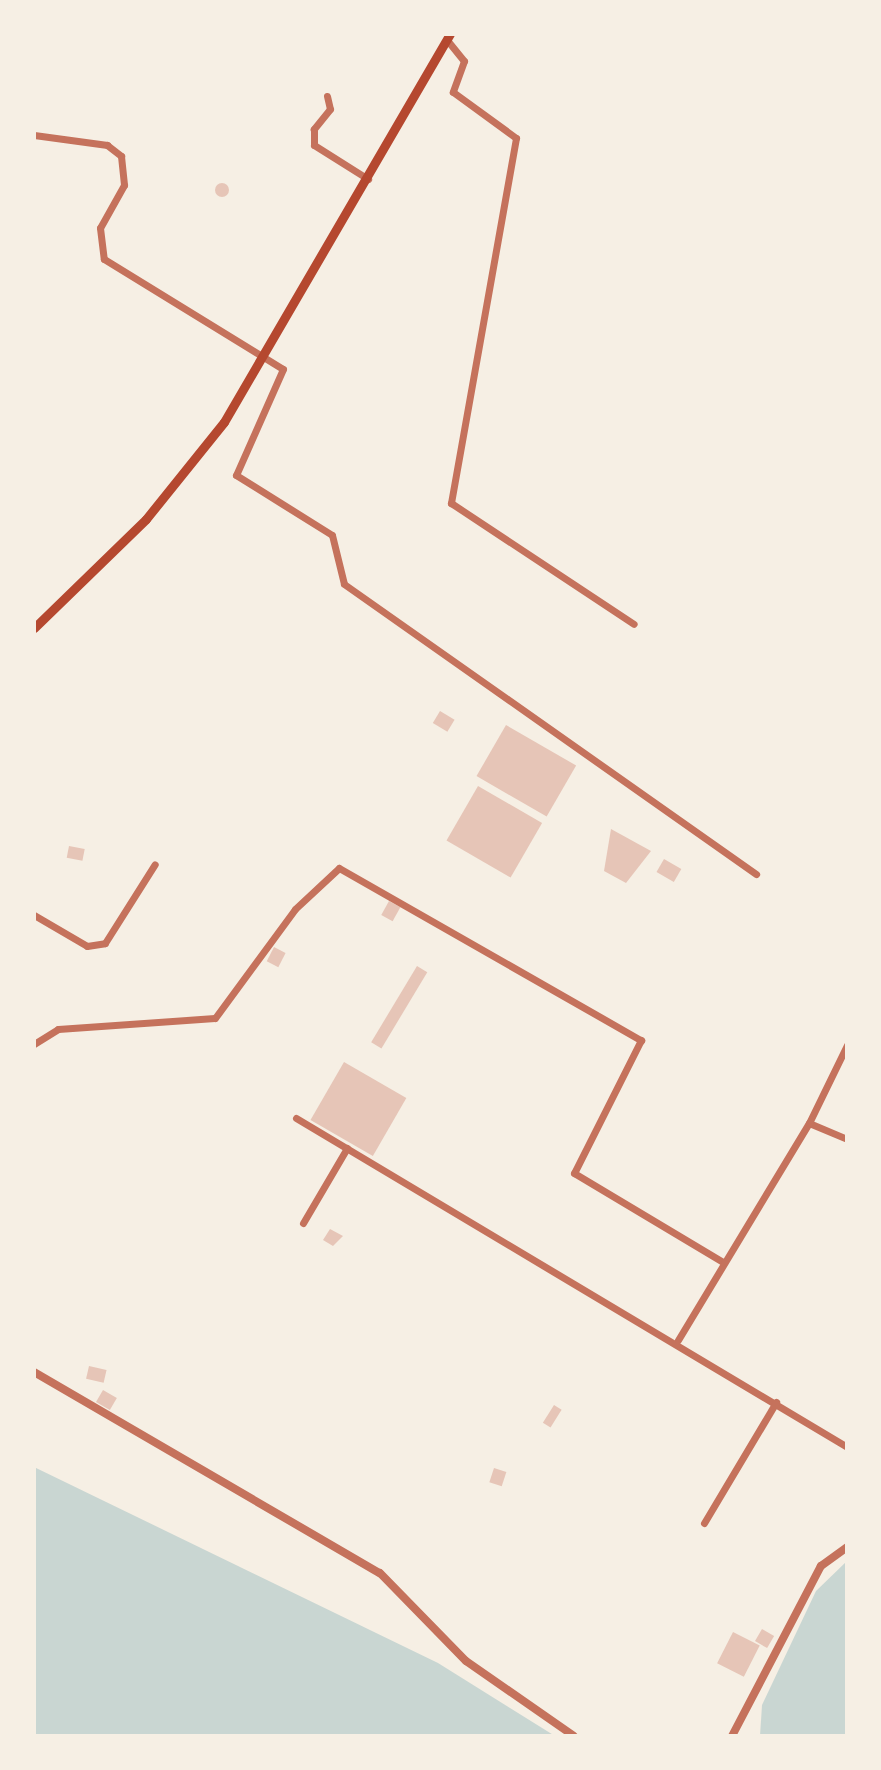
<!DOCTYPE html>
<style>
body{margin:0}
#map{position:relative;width:881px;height:1770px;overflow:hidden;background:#f6efe4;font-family:"Golos Text",sans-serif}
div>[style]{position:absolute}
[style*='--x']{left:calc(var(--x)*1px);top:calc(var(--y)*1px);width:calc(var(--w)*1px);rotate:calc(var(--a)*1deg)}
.water>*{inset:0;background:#c9d6d2}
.building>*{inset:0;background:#e6c5b7;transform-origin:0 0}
.round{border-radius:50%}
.minor>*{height:7px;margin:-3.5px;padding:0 3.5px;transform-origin:3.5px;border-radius:3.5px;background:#c5725c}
.tertiary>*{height:8px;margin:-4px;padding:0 4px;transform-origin:4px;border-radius:4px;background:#c5725c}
.secondary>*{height:9px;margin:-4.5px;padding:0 4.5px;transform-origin:4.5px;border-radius:4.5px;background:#b5482f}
span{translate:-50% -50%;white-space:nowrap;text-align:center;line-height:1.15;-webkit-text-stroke:6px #f6efe4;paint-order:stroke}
.frame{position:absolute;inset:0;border:36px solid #f6efe4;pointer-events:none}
</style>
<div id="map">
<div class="water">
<i style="clip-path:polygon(34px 1467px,438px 1663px,555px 1736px,34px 1736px)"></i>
<i style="clip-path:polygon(847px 1561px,847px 1736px,760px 1736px,762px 1705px,816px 1591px)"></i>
</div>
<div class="building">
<i class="round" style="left:215px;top:183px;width:14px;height:14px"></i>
<i style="left:440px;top:711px;width:17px;height:14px;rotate:31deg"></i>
<i style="left:506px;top:725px;width:81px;height:59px;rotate:30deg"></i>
<i style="left:478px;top:786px;width:74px;height:63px;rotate:30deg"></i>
<i style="clip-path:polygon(611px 829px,651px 851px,626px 883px,604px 871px)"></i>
<i style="left:69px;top:846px;width:16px;height:12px;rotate:11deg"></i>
<i style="left:664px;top:859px;width:20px;height:15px;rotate:30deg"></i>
<i style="left:389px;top:901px;width:13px;height:16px;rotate:29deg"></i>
<i style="left:274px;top:947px;width:13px;height:16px;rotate:27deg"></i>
<i style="left:417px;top:966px;width:12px;height:89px;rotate:31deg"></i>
<i style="left:344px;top:1062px;width:72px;height:67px;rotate:30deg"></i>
<i style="clip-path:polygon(330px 1229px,343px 1236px,333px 1246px,323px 1240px)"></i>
<i style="left:89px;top:1366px;width:18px;height:13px;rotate:13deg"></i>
<i style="left:103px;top:1390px;width:16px;height:14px;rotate:30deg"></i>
<i style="left:554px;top:1405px;width:9px;height:21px;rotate:32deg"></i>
<i style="left:494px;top:1468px;width:13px;height:15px;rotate:18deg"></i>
<i style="left:762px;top:1629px;width:14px;height:14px;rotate:30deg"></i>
<i style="left:733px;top:1632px;width:30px;height:35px;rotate:27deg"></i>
</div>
<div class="minor">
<i style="--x:447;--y:40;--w:27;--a:51"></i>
<i style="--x:464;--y:61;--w:33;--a:110"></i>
<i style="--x:453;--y:92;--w:78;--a:36.1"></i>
<i style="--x:516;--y:138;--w:371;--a:100.1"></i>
<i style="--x:451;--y:503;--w:219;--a:33.5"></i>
<i style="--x:327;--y:96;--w:13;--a:77"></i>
<i style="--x:330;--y:109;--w:26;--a:129"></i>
<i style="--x:314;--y:129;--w:16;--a:90"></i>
<i style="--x:314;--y:145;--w:64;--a:32.2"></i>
<i style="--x:34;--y:135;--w:74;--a:7.8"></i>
<i style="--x:107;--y:145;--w:18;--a:38"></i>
<i style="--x:121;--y:156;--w:29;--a:84"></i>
<i style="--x:124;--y:185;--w:49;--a:119.2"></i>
<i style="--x:100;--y:228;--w:31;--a:83"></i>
<i style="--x:104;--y:259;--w:210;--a:31.6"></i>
<i style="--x:283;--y:369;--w:116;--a:113.9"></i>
<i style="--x:236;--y:475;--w:113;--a:32"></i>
<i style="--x:332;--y:535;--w:50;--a:76.2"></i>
<i style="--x:344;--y:584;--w:504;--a:35.14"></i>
<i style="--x:34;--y:915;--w:61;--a:30.3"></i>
<i style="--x:87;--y:946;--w:18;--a:-9"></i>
<i style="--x:105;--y:943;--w:93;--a:-57.7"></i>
<i style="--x:34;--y:1044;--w:28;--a:-32"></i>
<i style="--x:58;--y:1029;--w:157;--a:-4"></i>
<i style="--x:215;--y:1018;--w:135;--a:-53.7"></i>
<i style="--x:295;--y:909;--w:60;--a:-43"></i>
<i style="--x:339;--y:868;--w:348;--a:29.7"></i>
<i style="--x:641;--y:1040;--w:149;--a:116.7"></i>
<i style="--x:574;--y:1173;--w:174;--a:30.9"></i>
<i style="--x:296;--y:1118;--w:642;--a:30.84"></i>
<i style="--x:809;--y:1123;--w:41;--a:22.8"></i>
<i style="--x:303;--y:1223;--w:87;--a:-59.6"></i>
<i style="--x:678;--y:1340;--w:253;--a:-58.9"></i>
<i style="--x:809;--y:1123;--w:87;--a:-64"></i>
<i style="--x:704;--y:1523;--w:141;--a:-59.2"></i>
</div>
<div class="tertiary">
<i style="--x:34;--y:1372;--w:400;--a:30.2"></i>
<i style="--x:380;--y:1573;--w:123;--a:45.7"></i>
<i style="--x:466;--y:1661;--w:131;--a:34.8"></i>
<i style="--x:732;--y:1736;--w:192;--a:-62.4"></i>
<i style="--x:821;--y:1566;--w:32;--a:-36"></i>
</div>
<div class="secondary">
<i style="--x:34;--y:628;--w:156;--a:-44.2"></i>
<i style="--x:146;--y:519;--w:124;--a:-51.2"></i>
<i style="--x:224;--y:422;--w:449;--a:-59.8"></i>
</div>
<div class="frame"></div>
</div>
